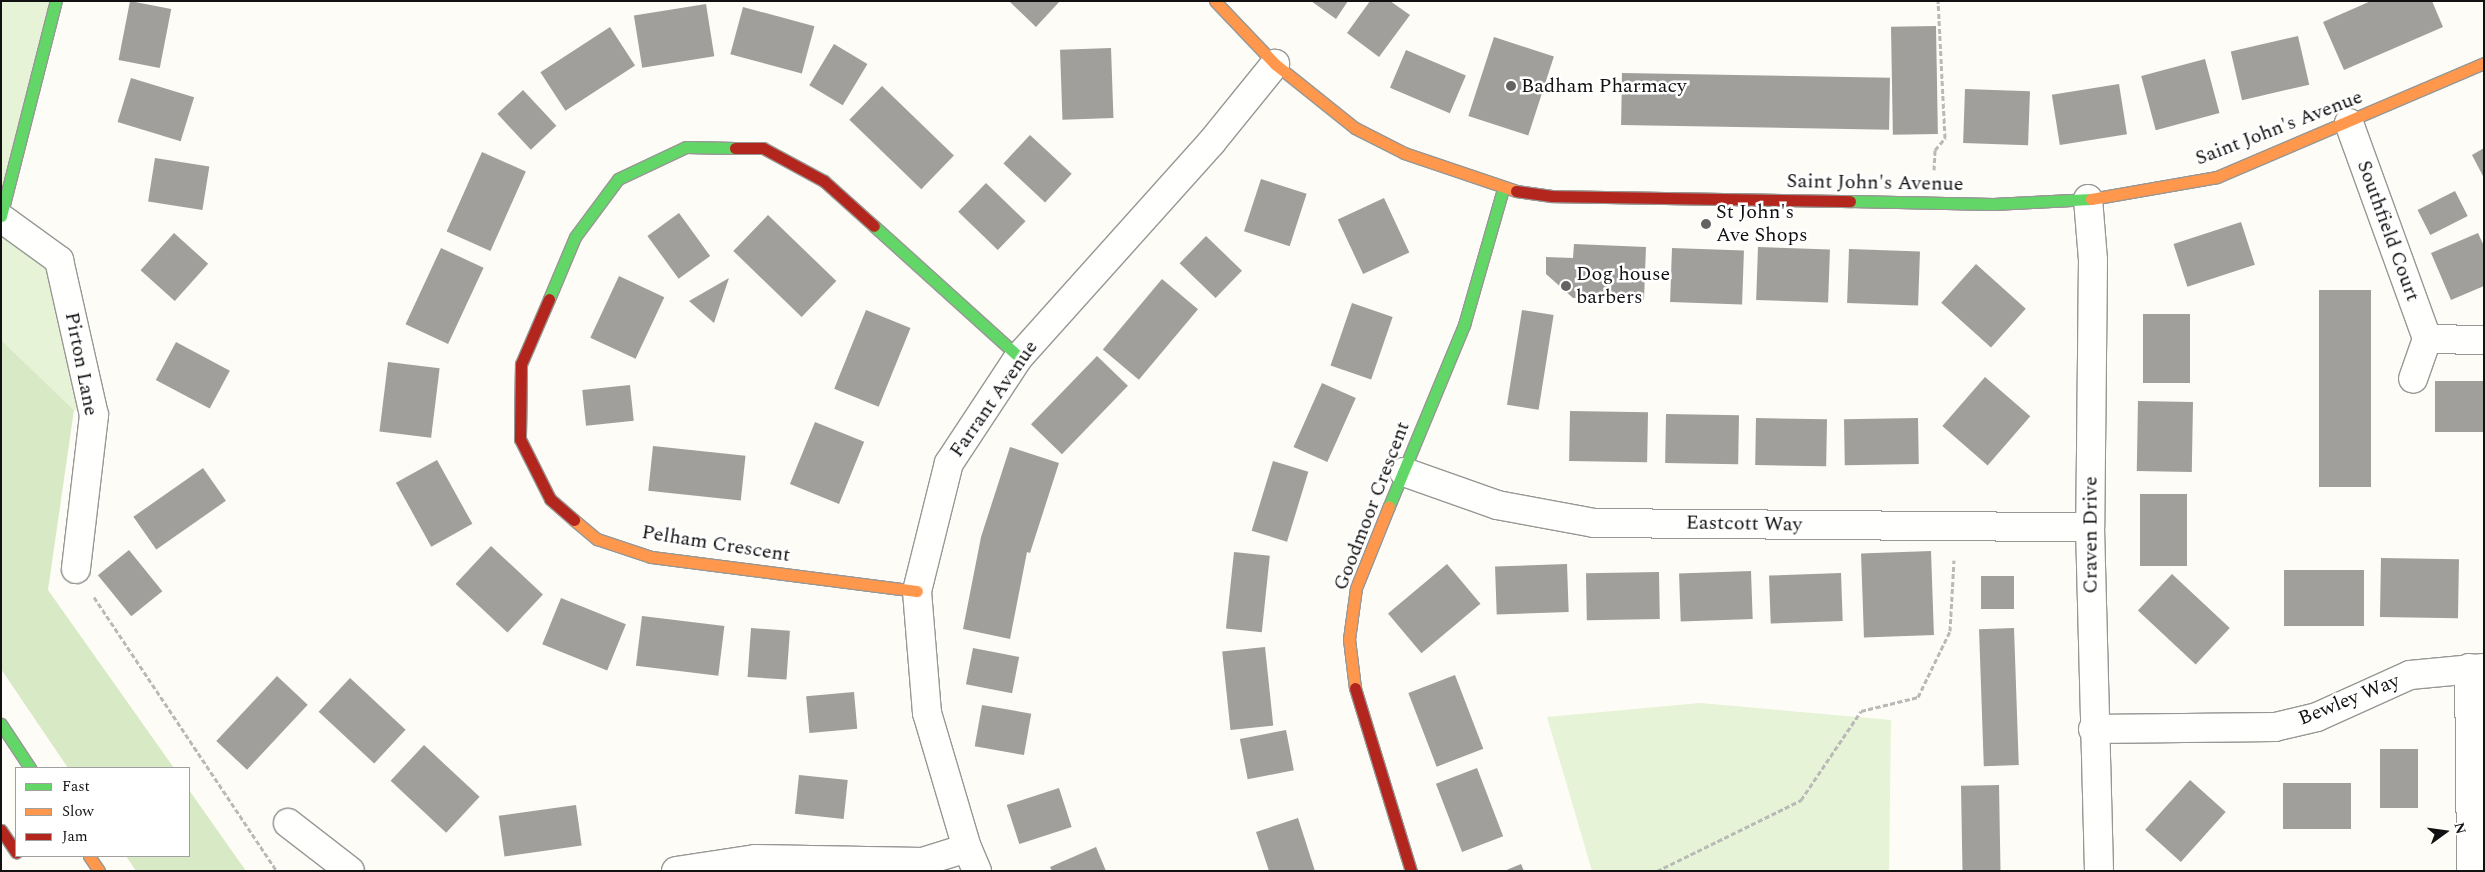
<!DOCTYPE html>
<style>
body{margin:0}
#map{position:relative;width:2485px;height:872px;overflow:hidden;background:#fdfcf7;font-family:Spectral,serif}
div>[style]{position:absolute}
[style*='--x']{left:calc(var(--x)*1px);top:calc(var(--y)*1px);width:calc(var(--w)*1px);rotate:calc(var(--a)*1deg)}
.green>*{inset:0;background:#e7f3d7}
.forest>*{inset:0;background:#d8eac5}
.building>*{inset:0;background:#a19f9c;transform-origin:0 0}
.path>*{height:3px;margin-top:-1.5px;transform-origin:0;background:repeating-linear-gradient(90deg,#b9b9b8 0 5px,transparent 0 7.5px)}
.roads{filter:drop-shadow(1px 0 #979795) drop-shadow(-1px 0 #979795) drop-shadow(0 1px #979795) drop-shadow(0 -1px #979795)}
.street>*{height:28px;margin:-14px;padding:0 14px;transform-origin:14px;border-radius:14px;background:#fffffe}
.fast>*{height:11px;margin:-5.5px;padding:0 5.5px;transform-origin:5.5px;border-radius:5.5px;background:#63d668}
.slow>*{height:11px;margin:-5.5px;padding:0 5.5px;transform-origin:5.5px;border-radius:5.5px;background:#ff974d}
.jam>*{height:11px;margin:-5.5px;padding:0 5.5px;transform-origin:5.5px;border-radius:5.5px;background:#b3261e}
.dots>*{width:14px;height:14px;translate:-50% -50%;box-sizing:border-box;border:2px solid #fff;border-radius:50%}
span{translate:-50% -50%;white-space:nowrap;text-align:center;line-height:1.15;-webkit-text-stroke:5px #fff;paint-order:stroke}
.poi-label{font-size:20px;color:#111}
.left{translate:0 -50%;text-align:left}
.street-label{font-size:20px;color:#111}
.frame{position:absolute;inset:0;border:2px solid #111;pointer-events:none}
.legend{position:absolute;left:15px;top:767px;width:175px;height:90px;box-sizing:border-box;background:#fff;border:1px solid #a0a0a0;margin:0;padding:6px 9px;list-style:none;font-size:15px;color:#111}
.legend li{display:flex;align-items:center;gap:10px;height:25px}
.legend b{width:25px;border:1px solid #a0a0a0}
.north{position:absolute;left:2420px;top:807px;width:50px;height:50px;-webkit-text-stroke:4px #fff;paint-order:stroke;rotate:76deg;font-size:14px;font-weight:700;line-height:20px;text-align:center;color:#111}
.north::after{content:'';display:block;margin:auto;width:18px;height:22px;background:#111;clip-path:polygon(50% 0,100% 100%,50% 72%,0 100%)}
</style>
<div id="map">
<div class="green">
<i style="clip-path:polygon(1px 1px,56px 1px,1px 216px)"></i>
<i style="clip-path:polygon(1px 218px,59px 260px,94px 415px,74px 410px,1px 340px)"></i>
<i style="clip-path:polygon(1700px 703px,1891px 720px,1889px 871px,1592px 871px,1547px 717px)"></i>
</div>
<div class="forest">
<i style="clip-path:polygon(1px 340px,74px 410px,48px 590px,174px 768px,68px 768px,1px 669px)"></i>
<i style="clip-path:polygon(189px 790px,246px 871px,136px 871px,126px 856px,189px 856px)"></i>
</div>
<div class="building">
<i style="left:130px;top:1px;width:42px;height:60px;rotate:11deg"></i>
<i style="clip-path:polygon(1009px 1px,1060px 1px,1036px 27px)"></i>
<i style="clip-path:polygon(1311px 1px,1348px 1px,1336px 19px)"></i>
<i style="clip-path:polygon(1370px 1px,1390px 1px,1410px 15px,1379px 57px,1347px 33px)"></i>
<i style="clip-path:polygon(2371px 1px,2432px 1px,2443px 27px,2344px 70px,2323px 22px)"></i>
<i style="left:706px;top:4px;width:53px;height:73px;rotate:81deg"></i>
<i style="left:743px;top:7px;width:74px;height:49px;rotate:15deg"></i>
<i style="left:1936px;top:26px;width:108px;height:45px;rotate:89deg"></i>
<i style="left:610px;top:27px;width:46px;height:83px;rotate:57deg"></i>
<i style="left:2298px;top:36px;width:50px;height:69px;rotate:77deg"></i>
<i style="left:1494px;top:37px;width:63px;height:83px;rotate:18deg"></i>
<i style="left:834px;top:44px;width:39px;height:48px;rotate:31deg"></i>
<i style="left:1111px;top:48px;width:70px;height:51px;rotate:88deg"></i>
<i style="left:1406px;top:50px;width:65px;height:41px;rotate:23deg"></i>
<i style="left:2205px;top:59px;width:56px;height:66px;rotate:75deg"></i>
<i style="left:1622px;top:73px;width:268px;height:52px;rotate:1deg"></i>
<i style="left:131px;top:78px;width:66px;height:46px;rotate:17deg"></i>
<i style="left:2119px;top:84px;width:51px;height:68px;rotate:81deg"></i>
<i style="left:882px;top:86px;width:100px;height:47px;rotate:44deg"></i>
<i style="left:1965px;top:89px;width:65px;height:54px;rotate:2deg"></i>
<i style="left:523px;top:90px;width:49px;height:35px;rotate:47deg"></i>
<i style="left:1030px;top:135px;width:57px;height:39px;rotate:43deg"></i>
<i style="clip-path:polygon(2484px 148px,2484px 178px,2472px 155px)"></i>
<i style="left:482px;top:152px;width:48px;height:87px;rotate:24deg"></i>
<i style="left:155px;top:158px;width:55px;height:44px;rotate:9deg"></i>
<i style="left:1261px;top:179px;width:48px;height:55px;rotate:18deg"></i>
<i style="left:986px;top:183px;width:55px;height:40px;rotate:44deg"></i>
<i style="left:2455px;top:191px;width:28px;height:42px;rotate:63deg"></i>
<i style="left:1384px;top:198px;width:60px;height:51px;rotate:65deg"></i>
<i style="left:679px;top:213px;width:53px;height:39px;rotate:54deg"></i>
<i style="left:768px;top:215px;width:95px;height:50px;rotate:44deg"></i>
<i style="left:2241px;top:222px;width:45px;height:71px;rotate:72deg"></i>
<i style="left:174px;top:233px;width:46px;height:50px;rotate:42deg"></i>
<i style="clip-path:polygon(2478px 233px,2484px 246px,2484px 286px,2451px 300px,2431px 253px)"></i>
<i style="left:1206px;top:236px;width:50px;height:38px;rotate:44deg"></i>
<i style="clip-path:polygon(1574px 244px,1646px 247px,1644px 300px,1573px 298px,1546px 274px,1546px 257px,1573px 258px)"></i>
<i style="left:1758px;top:247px;width:72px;height:53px;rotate:2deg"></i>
<i style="left:441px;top:248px;width:47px;height:84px;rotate:25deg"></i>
<i style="left:1672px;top:248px;width:72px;height:54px;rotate:2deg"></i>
<i style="left:1849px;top:249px;width:71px;height:54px;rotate:2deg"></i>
<i style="left:1976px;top:264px;width:67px;height:52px;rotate:42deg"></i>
<i style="left:619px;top:276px;width:50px;height:68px;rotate:25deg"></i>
<i style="clip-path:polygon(729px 278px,714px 323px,689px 301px)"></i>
<i style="left:1162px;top:279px;width:47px;height:92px;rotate:40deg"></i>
<i style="left:2319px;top:290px;width:52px;height:197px"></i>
<i style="left:1352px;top:303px;width:43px;height:66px;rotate:19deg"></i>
<i style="left:866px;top:310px;width:48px;height:85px;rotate:22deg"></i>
<i style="left:1522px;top:310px;width:32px;height:96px;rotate:9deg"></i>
<i style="left:2143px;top:314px;width:47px;height:69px"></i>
<i style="left:176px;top:342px;width:61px;height:43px;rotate:28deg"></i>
<i style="left:1097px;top:356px;width:43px;height:95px;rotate:44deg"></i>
<i style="left:388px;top:362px;width:52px;height:70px;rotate:7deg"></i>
<i style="left:1985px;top:377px;width:60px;height:65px;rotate:41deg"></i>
<i style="left:2484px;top:381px;width:51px;height:49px;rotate:90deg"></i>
<i style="left:1322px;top:383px;width:37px;height:70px;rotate:24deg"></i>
<i style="left:630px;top:385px;width:36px;height:48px;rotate:84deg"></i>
<i style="left:2138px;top:401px;width:55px;height:70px;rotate:1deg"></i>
<i style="left:1570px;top:411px;width:78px;height:50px;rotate:1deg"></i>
<i style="left:1666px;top:414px;width:73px;height:49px;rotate:1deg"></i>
<i style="left:1756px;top:418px;width:71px;height:47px;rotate:1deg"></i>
<i style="left:1918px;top:418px;width:46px;height:74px;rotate:89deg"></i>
<i style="left:815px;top:422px;width:53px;height:67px;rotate:22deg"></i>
<i style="left:653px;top:446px;width:93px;height:45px;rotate:6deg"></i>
<i style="clip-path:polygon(1010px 447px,1059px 463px,1030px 553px,1027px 552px,1010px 639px,963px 629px,981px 537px)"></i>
<i style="left:437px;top:460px;width:73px;height:47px;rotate:61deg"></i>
<i style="left:1273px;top:461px;width:37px;height:73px;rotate:17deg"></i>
<i style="left:203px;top:468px;width:40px;height:85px;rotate:55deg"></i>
<i style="left:2140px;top:494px;width:47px;height:72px"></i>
<i style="left:491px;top:546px;width:71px;height:52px;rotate:43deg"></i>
<i style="left:129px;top:550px;width:53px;height:40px;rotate:51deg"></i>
<i style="left:1931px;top:551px;width:84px;height:70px;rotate:88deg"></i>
<i style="left:1234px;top:552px;width:36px;height:77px;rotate:6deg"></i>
<i style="left:2381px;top:558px;width:78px;height:59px;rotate:1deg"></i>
<i style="left:1447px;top:564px;width:52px;height:77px;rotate:50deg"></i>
<i style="left:1567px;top:564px;width:48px;height:72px;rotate:88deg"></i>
<i style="left:2284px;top:570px;width:80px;height:56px"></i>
<i style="left:1751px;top:571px;width:48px;height:72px;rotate:88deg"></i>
<i style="left:1659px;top:572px;width:47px;height:73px;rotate:89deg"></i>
<i style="left:1841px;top:573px;width:48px;height:72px;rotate:88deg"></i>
<i style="left:2172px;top:574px;width:79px;height:50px;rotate:43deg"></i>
<i style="left:2014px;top:576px;width:33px;height:33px;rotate:90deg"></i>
<i style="left:561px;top:598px;width:70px;height:50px;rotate:22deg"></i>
<i style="left:642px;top:616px;width:83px;height:50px;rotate:7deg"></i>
<i style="left:751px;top:628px;width:39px;height:49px;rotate:4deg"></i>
<i style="left:2014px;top:628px;width:137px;height:35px;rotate:88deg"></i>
<i style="left:1265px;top:647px;width:79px;height:43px;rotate:84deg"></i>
<i style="left:973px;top:648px;width:47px;height:37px;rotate:11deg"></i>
<i style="left:1455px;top:675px;width:79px;height:50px;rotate:69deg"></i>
<i style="left:277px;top:676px;width:42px;height:89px;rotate:43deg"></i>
<i style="left:350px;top:678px;width:76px;height:46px;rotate:43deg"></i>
<i style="left:854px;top:692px;width:37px;height:48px;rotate:85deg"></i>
<i style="left:982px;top:705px;width:50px;height:42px;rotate:10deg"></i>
<i style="left:1286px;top:730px;width:41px;height:47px;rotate:79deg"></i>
<i style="left:424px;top:745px;width:76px;height:49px;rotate:43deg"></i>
<i style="left:2418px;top:749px;width:59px;height:38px;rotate:90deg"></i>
<i style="left:1477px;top:768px;width:73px;height:44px;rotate:69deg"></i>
<i style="left:799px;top:775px;width:49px;height:39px;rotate:6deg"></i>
<i style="left:2190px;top:780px;width:48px;height:67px;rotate:42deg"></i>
<i style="left:2351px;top:783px;width:46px;height:68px;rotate:90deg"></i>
<i style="left:1999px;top:785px;width:86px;height:38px;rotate:89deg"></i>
<i style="left:1059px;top:788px;width:41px;height:55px;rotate:72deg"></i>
<i style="left:576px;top:805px;width:41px;height:78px;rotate:82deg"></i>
<i style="clip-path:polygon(1298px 818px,1315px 871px,1269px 871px,1256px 832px)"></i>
<i style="clip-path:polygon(1096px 847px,1106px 871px,1052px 871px,1050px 867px)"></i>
<i style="clip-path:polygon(1521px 864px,1524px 871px,1504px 871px)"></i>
</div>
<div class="path">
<i style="--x:1934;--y:170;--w:20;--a:-87"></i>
<i style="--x:1935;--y:150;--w:16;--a:-50"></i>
<i style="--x:1945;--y:138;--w:137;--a:-92.9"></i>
<i style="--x:94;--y:597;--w:329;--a:56.3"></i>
<i style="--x:1657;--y:871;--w:161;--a:-26.2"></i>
<i style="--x:1801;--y:800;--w:107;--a:-56"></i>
<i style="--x:1861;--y:711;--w:59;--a:-13.8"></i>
<i style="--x:1918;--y:697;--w:73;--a:-64.1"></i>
<i style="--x:1950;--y:631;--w:71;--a:-86.8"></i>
</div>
<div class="roads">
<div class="street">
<i style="--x:2349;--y:123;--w:230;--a:70.1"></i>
<i style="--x:2427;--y:339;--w:42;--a:109.3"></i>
<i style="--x:2088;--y:199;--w:61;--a:85.3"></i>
<i style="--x:2093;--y:260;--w:267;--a:90.6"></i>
<i style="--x:2090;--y:527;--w:344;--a:88.5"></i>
<i style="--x:1;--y:218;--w:72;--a:35.9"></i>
<i style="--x:59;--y:260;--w:159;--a:77.3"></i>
<i style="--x:94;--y:415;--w:155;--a:96.7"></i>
<i style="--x:2427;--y:339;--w:57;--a:1"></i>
<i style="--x:1404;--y:472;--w:99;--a:19.5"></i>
<i style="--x:1497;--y:505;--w:99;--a:10.5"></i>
<i style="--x:1594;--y:523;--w:496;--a:0.5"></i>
<i style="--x:2469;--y:668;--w:203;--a:89.4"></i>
<i style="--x:2093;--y:729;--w:182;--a:-0.6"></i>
<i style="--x:2275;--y:727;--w:43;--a:-13.4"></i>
<i style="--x:2317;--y:717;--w:102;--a:-24.3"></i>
<i style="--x:2410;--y:675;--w:74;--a:-5.4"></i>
<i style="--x:288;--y:823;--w:78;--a:37.7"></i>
<i style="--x:676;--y:871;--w:80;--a:-8.6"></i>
<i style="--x:755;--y:859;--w:167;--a:1"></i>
<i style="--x:922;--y:862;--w:47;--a:-17.3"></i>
<i style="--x:977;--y:871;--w:25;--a:-113"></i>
<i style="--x:967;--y:848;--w:141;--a:-106.5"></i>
<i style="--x:927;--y:713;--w:122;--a:-94.7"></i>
<i style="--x:917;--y:591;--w:132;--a:-76"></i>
<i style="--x:949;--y:463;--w:127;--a:-56.6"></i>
<i style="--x:1019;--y:357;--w:288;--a:-48.1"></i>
<i style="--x:1211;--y:143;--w:102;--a:-51"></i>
</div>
<div class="fast">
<i style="--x:1850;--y:201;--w:143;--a:1.2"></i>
<i style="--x:1993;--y:204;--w:98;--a:-2.9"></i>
<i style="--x:1;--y:216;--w:222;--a:-75.7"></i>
<i style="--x:874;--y:226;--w:195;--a:42.1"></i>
<i style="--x:549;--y:299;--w:67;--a:-67.2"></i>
<i style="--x:575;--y:237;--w:72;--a:-53.4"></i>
<i style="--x:618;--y:179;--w:75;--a:-25.2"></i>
<i style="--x:686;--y:147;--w:49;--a:1.2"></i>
<i style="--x:1389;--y:506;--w:196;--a:-67.5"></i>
<i style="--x:1464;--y:325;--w:141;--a:-74"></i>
<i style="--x:1;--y:724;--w:53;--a:56.6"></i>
</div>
<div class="slow">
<i style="--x:1215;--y:1;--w:87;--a:46.4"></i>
<i style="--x:1275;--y:64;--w:102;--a:38.7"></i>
<i style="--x:1355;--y:128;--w:55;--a:27"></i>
<i style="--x:1404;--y:153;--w:118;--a:18.7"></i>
<i style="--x:2091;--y:199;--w:128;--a:-9.9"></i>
<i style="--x:2217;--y:177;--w:290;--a:-23.1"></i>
<i style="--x:574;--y:520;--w:30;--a:40"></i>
<i style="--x:597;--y:539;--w:57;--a:18.4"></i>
<i style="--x:651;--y:557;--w:268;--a:7.3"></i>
<i style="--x:1355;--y:688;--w:49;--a:-97"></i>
<i style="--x:1349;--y:639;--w:51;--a:-82.2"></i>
<i style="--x:1356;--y:588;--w:88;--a:-68.1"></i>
<i style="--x:89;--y:856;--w:18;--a:56"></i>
</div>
<div class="jam">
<i style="--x:735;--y:148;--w:28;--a:0"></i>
<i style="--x:763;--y:148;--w:69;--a:28.4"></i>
<i style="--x:824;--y:181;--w:67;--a:42"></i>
<i style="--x:1516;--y:191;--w:36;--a:8"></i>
<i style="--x:1552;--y:196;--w:298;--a:1"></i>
<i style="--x:549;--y:299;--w:71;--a:113.3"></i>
<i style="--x:521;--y:364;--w:75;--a:90.8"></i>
<i style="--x:520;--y:439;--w:67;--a:63.4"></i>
<i style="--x:550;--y:499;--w:32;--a:41"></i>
<i style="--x:1355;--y:688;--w:191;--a:73"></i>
<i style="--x:1;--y:830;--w:27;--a:56"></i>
</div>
</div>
<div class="dots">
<i style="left:1511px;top:86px;background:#646362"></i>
<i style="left:1706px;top:224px;background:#646362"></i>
<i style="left:1566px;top:286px;background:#646362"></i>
</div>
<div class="poi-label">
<span class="left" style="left:1521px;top:86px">Badham Pharmacy</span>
<span class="left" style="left:1716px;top:224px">St John's<br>Ave Shops</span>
<span class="left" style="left:1576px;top:286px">Dog house<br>barbers</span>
</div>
<div class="street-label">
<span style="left:2279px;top:128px;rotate:-21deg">Saint John's Avenue</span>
<span style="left:1875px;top:183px;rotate:1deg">Saint John's Avenue</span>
<span style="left:2388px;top:231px;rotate:70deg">Southfield Court</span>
<span style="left:81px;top:364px;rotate:79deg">Pirton Lane</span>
<span style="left:994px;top:399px;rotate:-55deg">Farrant Avenue</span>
<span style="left:1372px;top:506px;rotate:-69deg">Goodmoor Crescent</span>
<span style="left:1744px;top:524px;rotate:1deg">Eastcott Way</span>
<span style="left:2091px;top:535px;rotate:-90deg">Craven Drive</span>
<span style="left:716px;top:544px;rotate:9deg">Pelham Crescent</span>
<span style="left:2349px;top:700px;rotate:-22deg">Bewley Way</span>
</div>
<div class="frame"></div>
<ul class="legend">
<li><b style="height:6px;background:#63d668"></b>Fast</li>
<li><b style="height:6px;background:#ff974d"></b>Slow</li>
<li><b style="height:6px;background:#b3261e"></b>Jam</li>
</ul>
<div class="north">N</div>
</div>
